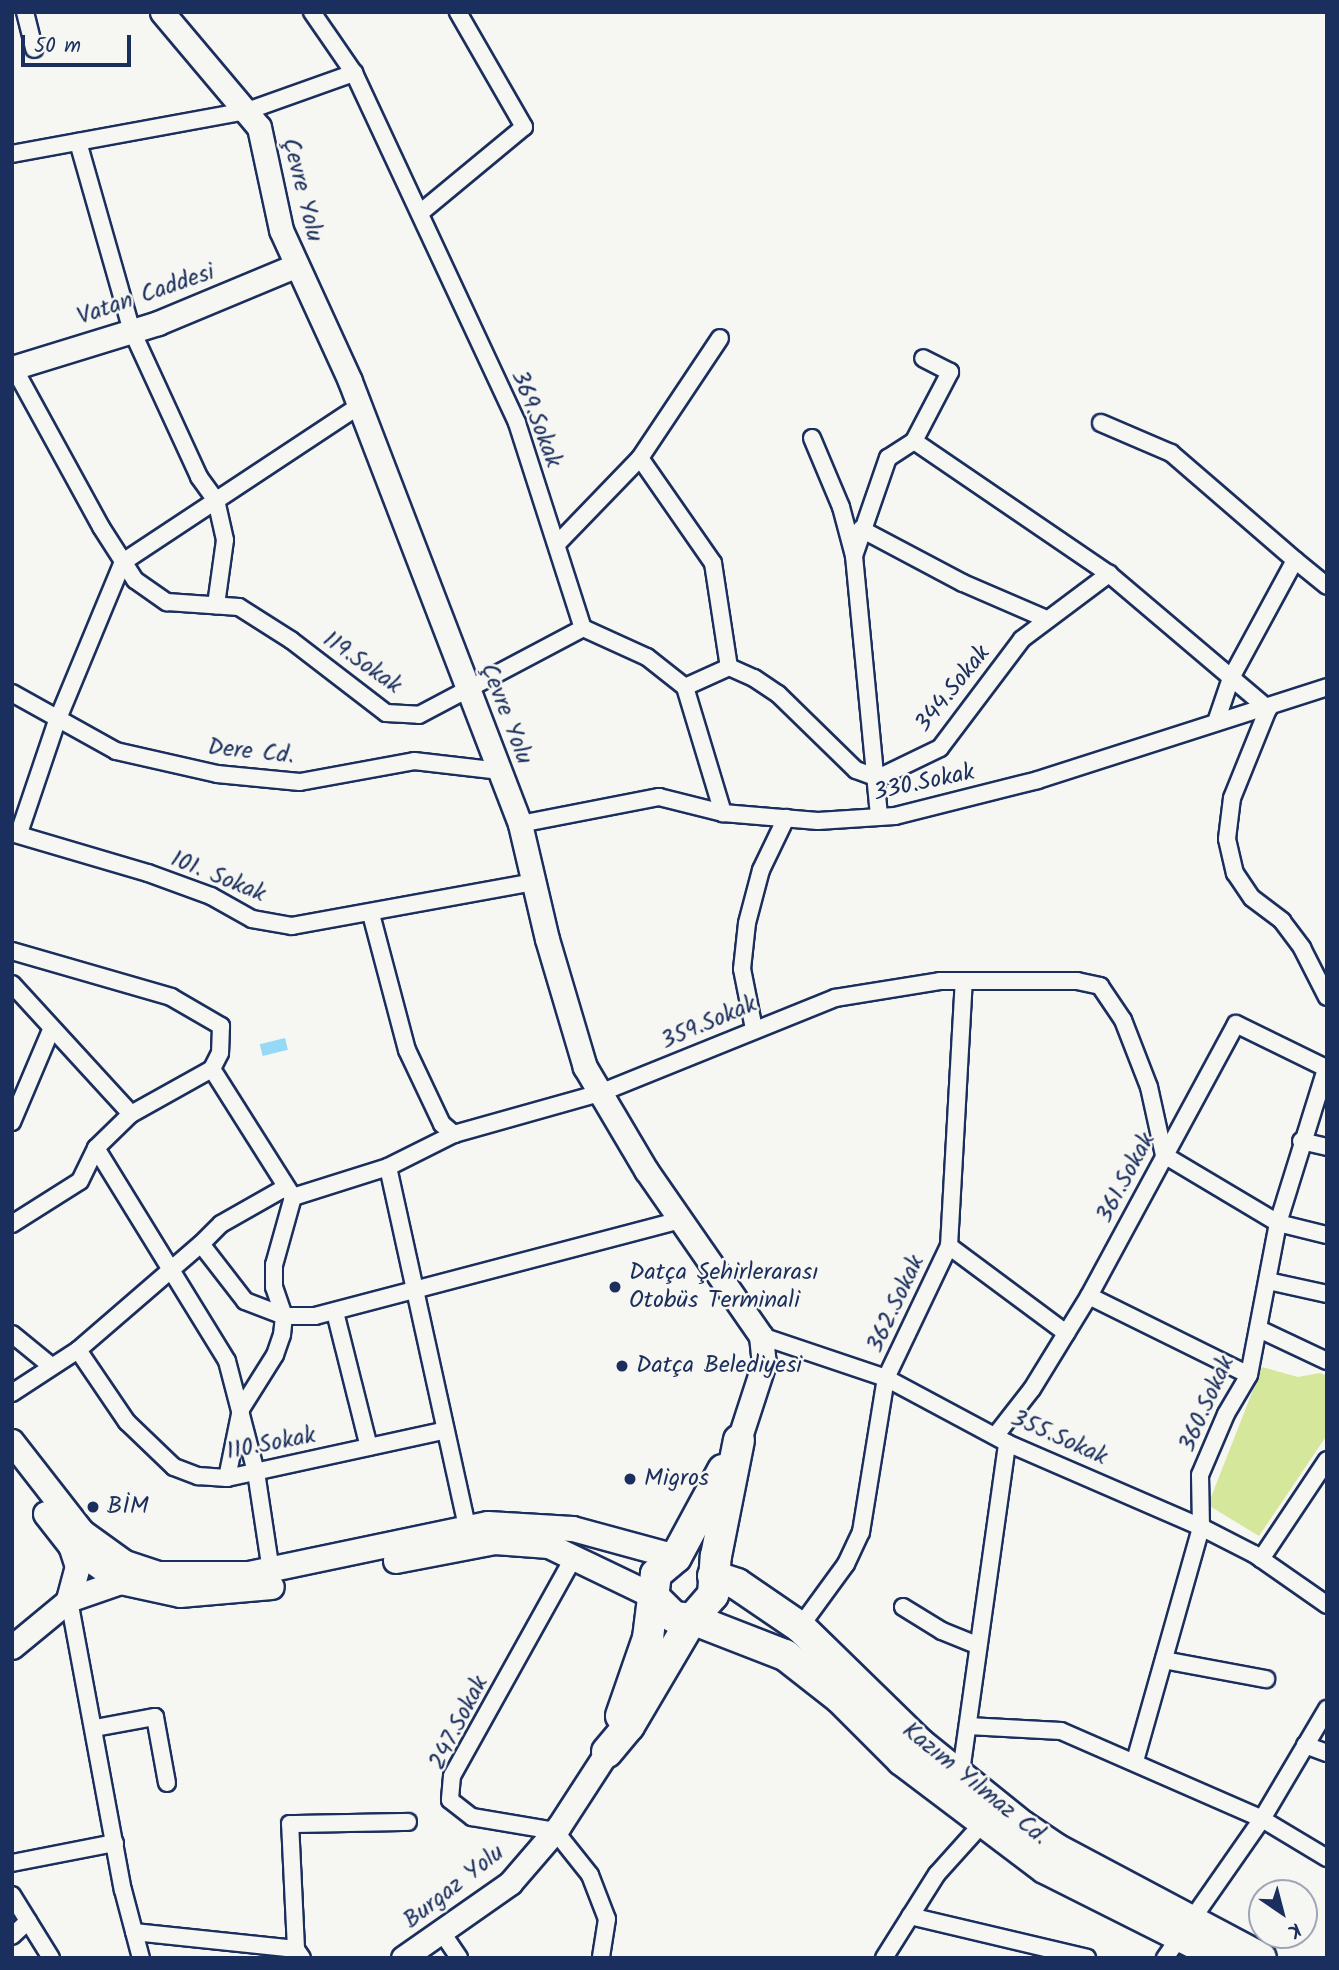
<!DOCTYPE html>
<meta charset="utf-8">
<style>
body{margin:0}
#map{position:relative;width:1339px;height:1970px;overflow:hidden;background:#f6f6f2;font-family:Kalam,sans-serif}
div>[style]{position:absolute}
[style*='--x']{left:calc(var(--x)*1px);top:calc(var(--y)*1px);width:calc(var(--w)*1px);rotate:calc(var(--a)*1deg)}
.green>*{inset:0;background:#d4e79b}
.water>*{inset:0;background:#95d9f7;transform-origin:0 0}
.roads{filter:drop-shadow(2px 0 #1b2f5e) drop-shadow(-2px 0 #1b2f5e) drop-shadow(0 2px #1b2f5e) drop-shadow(0 -2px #1b2f5e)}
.street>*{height:16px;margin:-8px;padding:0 8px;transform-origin:8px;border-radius:8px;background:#f6f6f2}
.secondary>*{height:23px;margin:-11.5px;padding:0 11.5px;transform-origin:11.5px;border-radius:11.5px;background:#f6f6f2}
.primary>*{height:24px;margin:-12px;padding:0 12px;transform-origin:12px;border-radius:12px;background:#f6f6f2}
.highway>*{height:30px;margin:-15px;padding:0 15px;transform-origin:15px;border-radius:15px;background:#f6f6f2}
.dots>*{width:19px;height:19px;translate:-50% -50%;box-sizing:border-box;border:4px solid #f6f6f2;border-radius:50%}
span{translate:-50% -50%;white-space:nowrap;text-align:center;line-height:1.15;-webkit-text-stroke:5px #f6f6f2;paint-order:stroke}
.street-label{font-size:24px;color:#1b2f5e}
.poi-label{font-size:24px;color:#1b2f5e}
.left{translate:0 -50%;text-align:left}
.frame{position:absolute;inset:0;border:14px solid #1b2f5e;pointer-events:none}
.north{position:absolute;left:1248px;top:1879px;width:70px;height:70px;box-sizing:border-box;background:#f6f6f2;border:2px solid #9ea6b7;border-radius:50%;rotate:145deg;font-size:19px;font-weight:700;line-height:28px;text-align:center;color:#1b2f5e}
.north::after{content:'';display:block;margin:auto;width:24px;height:32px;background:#1b2f5e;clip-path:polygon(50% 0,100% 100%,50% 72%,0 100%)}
.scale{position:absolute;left:21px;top:35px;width:110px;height:32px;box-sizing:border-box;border:4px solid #1b2f5e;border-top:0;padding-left:9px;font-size:21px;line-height:24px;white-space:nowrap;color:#1b2f5e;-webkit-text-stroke:5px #f6f6f2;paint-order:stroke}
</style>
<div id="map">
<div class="green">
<i style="clip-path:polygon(1262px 1367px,1298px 1377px,1320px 1373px,1327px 1376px,1327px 1435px,1259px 1536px,1208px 1505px)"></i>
</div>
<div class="water">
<i style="left:285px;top:1038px;width:12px;height:26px;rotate:76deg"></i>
</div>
<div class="roads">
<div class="street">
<i style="--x:25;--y:12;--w:38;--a:76"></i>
<i style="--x:312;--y:12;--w:74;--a:55.5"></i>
<i style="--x:354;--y:73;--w:386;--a:65"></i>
<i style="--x:517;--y:423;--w:215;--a:72.2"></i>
<i style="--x:583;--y:628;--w:70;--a:24.4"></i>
<i style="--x:647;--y:657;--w:48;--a:38.3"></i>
<i style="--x:685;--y:687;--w:132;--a:73.2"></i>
<i style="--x:78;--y:142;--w:197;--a:74.1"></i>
<i style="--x:132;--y:331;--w:161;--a:65.3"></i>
<i style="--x:199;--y:477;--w:29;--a:54"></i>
<i style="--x:216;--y:500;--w:41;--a:77.3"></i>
<i style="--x:225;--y:540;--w:66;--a:97.9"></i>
<i style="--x:12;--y:154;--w:239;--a:-10.4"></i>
<i style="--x:247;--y:111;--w:114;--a:-19.6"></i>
<i style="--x:420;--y:213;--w:135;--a:-39.6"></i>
<i style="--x:524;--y:127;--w:133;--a:-119.9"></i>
<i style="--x:14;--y:368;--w:181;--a:61.3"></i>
<i style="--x:101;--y:527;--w:63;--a:57.3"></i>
<i style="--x:135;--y:580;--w:39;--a:35"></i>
<i style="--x:167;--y:602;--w:72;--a:4"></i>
<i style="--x:239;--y:607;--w:62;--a:32.4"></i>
<i style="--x:291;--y:640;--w:120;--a:37.5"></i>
<i style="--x:386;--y:713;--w:33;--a:3"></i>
<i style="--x:419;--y:715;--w:186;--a:-27.9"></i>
<i style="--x:1101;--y:423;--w:76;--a:23.2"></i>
<i style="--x:1171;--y:453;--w:164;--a:40.8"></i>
<i style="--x:812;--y:438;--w:75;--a:67.2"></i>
<i style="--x:841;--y:507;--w:51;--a:75.1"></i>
<i style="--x:854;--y:556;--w:262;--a:84.5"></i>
<i style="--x:914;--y:441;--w:78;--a:-62.4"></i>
<i style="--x:950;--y:372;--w:30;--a:-153"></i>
<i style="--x:640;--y:458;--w:128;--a:55.2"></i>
<i style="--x:713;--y:563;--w:105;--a:81.3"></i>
<i style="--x:861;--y:529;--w:115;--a:27.9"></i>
<i style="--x:963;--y:583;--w:88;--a:23.4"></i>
<i style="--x:557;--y:544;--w:120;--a:-46"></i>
<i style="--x:640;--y:458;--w:144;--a:-56.3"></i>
<i style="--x:854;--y:556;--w:104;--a:-70.9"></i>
<i style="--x:888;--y:458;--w:31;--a:-33"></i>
<i style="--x:914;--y:441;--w:236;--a:34.3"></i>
<i style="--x:1109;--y:574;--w:209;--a:40.3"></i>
<i style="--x:123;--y:562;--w:283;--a:-33.5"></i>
<i style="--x:685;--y:687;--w:48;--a:-24.4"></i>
<i style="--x:729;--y:667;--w:27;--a:24"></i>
<i style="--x:754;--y:678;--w:29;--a:34"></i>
<i style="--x:778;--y:694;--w:109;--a:44.3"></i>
<i style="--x:856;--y:770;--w:23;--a:20"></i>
<i style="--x:878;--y:778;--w:69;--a:-25.8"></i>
<i style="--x:940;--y:748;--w:136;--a:-53"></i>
<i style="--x:1022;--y:639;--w:109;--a:-36.8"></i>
<i style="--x:12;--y:693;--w:119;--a:29.1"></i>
<i style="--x:116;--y:751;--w:104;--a:12.8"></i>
<i style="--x:217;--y:774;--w:83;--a:5.5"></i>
<i style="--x:300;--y:782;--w:116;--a:-10.4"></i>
<i style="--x:414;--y:761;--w:87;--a:6.6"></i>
<i style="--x:1268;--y:709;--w:96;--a:112"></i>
<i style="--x:1232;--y:798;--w:41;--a:97"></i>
<i style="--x:1227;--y:839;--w:35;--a:77"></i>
<i style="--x:1235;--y:873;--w:30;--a:56"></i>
<i style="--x:1252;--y:898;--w:38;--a:37"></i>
<i style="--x:1282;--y:921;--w:34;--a:53"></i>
<i style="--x:1302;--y:948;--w:55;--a:63"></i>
<i style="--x:1216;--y:722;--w:46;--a:-71.2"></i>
<i style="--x:1231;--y:678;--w:134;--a:-61.5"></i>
<i style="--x:1295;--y:560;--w:41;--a:39.1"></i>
<i style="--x:520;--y:824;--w:142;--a:-11"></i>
<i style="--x:659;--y:797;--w:66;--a:14"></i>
<i style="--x:723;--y:813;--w:95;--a:4.8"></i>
<i style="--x:818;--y:821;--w:77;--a:-3.7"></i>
<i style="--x:895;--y:816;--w:147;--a:-14.1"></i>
<i style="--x:1038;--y:780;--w:304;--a:-17.8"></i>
<i style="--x:12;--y:833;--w:142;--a:16.4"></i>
<i style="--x:148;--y:873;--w:67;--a:20.1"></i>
<i style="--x:211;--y:896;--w:47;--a:29.3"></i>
<i style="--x:252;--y:919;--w:41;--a:9.9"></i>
<i style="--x:292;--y:926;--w:247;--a:-10.3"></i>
<i style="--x:19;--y:833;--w:118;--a:-71.3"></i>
<i style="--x:57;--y:721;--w:172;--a:-67.5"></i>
<i style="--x:371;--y:914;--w:141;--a:75.2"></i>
<i style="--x:407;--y:1050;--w:82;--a:64.7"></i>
<i style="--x:442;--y:1124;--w:16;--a:40"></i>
<i style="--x:12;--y:951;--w:166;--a:16.1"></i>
<i style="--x:171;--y:997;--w:58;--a:30.1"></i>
<i style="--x:221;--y:1026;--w:27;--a:92"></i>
<i style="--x:220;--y:1053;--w:18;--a:117"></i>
<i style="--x:212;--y:1069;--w:151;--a:57.7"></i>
<i style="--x:12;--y:984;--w:176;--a:47.5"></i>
<i style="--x:754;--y:1029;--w:61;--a:-101.3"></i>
<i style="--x:742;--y:969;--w:46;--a:-83.8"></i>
<i style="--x:747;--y:923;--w:55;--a:-75.2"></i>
<i style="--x:761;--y:870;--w:58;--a:-64.3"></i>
<i style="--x:12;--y:1122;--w:100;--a:-67"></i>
<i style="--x:1301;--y:1141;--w:27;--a:13"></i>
<i style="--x:96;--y:1148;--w:250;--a:58.4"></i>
<i style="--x:227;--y:1361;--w:115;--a:75.4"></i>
<i style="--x:256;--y:1472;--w:100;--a:81.4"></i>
<i style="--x:388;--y:1167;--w:368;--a:77.6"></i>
<i style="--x:12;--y:1224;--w:80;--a:-32.3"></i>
<i style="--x:80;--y:1181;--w:37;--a:-64"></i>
<i style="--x:96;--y:1148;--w:49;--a:-44.2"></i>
<i style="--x:131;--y:1114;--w:93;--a:-29.1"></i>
<i style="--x:201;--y:1244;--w:28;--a:-45"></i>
<i style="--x:221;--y:1224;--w:75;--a:-29.6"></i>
<i style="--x:949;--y:1246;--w:146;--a:36.6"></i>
<i style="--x:1268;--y:1281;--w:60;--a:12.4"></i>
<i style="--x:1089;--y:1296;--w:178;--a:26.3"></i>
<i style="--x:335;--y:1312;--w:139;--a:75.9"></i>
<i style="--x:1259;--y:1329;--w:75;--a:25.2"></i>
<i style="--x:12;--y:1334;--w:49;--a:39.2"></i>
<i style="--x:761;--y:1336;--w:132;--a:18.6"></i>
<i style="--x:886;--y:1378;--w:137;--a:28.2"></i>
<i style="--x:1007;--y:1443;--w:211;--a:23.4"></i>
<i style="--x:1201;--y:1527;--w:59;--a:27"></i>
<i style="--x:1254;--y:1554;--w:89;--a:34.9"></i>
<i style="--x:78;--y:1350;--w:87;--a:55.8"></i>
<i style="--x:127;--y:1422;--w:65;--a:43.8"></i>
<i style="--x:174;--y:1467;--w:26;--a:21"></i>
<i style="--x:198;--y:1476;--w:29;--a:4"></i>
<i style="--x:227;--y:1478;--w:221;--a:-12.3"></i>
<i style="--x:12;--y:1393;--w:79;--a:-33.1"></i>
<i style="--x:78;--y:1350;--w:162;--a:-40.8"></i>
<i style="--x:201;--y:1244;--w:72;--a:52.3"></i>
<i style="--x:245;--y:1301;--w:42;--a:21"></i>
<i style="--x:284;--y:1316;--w:31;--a:0"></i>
<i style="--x:315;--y:1316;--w:379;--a:-14.7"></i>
<i style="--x:996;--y:1435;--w:58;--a:-52"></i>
<i style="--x:1032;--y:1389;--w:109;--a:-58.5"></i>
<i style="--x:1089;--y:1296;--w:309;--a:-61.6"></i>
<i style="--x:1236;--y:1024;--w:100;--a:26.1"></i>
<i style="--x:227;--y:1478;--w:70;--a:-78.5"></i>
<i style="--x:241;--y:1409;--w:64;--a:-57.8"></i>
<i style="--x:275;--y:1355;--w:21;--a:-71"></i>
<i style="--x:282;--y:1335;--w:19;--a:-84"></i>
<i style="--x:284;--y:1316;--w:31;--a:-109"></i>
<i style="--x:274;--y:1287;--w:22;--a:-90"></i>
<i style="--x:274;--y:1265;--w:71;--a:-74.4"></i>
<i style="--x:293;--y:1197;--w:100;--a:-17.5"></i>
<i style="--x:388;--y:1167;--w:74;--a:-26.6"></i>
<i style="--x:454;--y:1134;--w:152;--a:-15.7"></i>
<i style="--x:600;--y:1093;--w:253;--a:-22"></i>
<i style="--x:835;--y:998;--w:106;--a:-9.2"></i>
<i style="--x:940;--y:981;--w:137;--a:0"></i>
<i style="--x:1077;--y:981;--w:24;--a:12"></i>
<i style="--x:1100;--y:986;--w:41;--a:55.9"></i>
<i style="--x:1123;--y:1020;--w:72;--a:68.8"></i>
<i style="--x:1149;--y:1087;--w:70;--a:77.6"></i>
<i style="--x:1164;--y:1155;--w:133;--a:30.8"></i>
<i style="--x:1278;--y:1223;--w:50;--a:13.8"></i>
<i style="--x:575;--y:1555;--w:253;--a:119.1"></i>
<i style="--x:452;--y:1776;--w:24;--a:95"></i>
<i style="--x:450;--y:1800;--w:28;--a:38"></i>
<i style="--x:472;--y:1817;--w:84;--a:9.6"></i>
<i style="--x:555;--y:1831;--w:56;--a:51.5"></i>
<i style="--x:590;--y:1875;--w:47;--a:68.9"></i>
<i style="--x:607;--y:1919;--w:39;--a:99"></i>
<i style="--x:1261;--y:1559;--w:119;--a:-56.3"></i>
<i style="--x:69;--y:1600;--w:295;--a:79.5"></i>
<i style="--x:123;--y:1890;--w:70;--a:75.2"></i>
<i style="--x:903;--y:1607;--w:46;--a:31.6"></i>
<i style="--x:942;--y:1631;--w:38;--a:22"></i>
<i style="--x:800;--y:1627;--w:78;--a:-53.9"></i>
<i style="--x:846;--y:1564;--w:35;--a:-65"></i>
<i style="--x:861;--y:1532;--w:156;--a:-80.8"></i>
<i style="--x:886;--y:1378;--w:146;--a:-64.5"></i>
<i style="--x:949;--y:1246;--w:265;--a:-86.8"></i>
<i style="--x:1164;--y:1660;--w:104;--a:10.6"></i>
<i style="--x:968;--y:1726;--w:93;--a:3.1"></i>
<i style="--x:1061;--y:1731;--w:219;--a:23.6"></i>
<i style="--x:1262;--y:1819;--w:76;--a:31"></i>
<i style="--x:95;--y:1728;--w:61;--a:-10.4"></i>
<i style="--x:155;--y:1717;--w:67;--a:79.7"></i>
<i style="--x:1305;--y:1745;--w:23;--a:20"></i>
<i style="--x:1135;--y:1761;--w:243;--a:-74.2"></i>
<i style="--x:1201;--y:1527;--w:52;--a:-91.1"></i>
<i style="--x:1200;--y:1475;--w:66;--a:-66.9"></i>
<i style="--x:1226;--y:1414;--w:45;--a:-59.5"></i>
<i style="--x:1249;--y:1375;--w:155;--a:-79.2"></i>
<i style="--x:1278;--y:1223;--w:164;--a:-72.7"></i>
<i style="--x:960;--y:1779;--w:339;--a:-82"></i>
<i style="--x:12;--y:1863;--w:105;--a:-11"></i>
<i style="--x:12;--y:1895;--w:74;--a:58.2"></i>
<i style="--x:910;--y:1916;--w:182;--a:13.3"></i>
<i style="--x:134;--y:1932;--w:163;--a:6"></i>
<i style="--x:443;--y:1934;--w:29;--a:56"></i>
<i style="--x:12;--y:1936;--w:22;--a:-43"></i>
<i style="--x:302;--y:1958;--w:11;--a:-124"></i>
<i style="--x:296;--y:1949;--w:125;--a:-92.7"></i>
<i style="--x:290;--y:1824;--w:118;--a:-1"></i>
<i style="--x:884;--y:1958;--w:99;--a:-57.8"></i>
<i style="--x:937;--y:1874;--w:67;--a:-48"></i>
<i style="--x:1165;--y:1958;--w:169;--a:-55.1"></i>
<i style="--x:1262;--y:1819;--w:128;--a:-59.4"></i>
</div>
<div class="secondary">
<i style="--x:162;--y:12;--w:150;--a:49.9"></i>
<i style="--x:259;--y:127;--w:105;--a:77.9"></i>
<i style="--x:281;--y:230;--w:166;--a:65.4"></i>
<i style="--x:350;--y:381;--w:474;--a:69"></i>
<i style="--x:520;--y:824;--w:118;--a:76.8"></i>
<i style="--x:547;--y:939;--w:134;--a:73.5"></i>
<i style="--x:585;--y:1067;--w:120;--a:59.4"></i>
<i style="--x:646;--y:1170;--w:202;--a:55.3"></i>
<i style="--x:761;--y:1336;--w:27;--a:84"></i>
<i style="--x:764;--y:1363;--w:81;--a:108"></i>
<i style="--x:12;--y:368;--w:153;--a:-17.1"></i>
<i style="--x:158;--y:323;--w:148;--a:-22.6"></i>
<i style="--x:12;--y:1647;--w:74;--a:-39.5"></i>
<i style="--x:403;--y:1958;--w:131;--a:-35"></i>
<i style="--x:510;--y:1883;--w:75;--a:-49.3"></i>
<i style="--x:559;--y:1826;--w:88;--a:-57"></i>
</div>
<div class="primary">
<i style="--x:12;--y:1442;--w:114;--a:52.1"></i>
<i style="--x:82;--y:1532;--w:53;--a:35.8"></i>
<i style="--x:125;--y:1563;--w:35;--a:18"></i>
<i style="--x:158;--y:1574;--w:91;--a:0"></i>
<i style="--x:249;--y:1574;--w:244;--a:-11.8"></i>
<i style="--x:488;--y:1524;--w:85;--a:3.4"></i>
<i style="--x:573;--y:1529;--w:107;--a:15.2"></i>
<i style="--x:46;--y:1514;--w:41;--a:52"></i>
<i style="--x:71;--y:1546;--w:62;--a:35.8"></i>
<i style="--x:121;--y:1582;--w:60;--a:12.4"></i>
<i style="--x:180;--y:1595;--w:92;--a:-5"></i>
<i style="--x:396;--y:1561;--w:101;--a:-10.9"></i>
<i style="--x:495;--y:1542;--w:54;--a:4.2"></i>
<i style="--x:549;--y:1546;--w:115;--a:25.7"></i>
<i style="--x:69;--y:1600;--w:34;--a:-75"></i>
<i style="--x:78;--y:1567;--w:22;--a:-108"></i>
<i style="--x:69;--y:1600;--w:55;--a:-19.1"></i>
</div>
<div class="highway">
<i style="--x:713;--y:1576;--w:25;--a:18"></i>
<i style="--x:737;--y:1584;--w:76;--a:34.3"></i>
<i style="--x:800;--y:1627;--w:168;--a:44.3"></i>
<i style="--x:920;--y:1744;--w:131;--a:38.8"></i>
<i style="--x:1022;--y:1826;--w:41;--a:34.1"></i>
<i style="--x:1056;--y:1849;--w:232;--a:28"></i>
<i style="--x:653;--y:1596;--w:30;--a:45"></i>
<i style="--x:674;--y:1617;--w:18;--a:6"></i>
<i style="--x:692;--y:1619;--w:100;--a:21.2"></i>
<i style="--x:785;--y:1655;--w:70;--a:38"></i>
<i style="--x:840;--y:1698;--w:88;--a:45"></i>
<i style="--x:902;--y:1760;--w:179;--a:37.1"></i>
<i style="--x:1045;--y:1868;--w:200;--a:26.7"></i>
<i style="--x:621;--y:1716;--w:83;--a:-70.9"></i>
<i style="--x:648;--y:1638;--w:64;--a:-82.9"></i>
<i style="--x:656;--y:1574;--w:26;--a:-40"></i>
<i style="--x:676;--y:1557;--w:99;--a:-61.6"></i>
<i style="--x:607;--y:1752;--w:34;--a:-50"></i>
<i style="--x:629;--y:1726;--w:124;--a:-59.5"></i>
<i style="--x:692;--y:1619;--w:32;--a:-49"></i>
<i style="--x:713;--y:1595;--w:39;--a:-86"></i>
<i style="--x:716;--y:1556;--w:118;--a:-78.8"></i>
</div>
</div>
<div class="dots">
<i style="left:615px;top:1287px;background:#1b2f5e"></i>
<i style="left:622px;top:1366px;background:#1b2f5e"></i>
<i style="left:630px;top:1479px;background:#1b2f5e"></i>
<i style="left:93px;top:1507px;background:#1b2f5e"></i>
</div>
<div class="street-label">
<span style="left:302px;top:190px;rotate:76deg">Çevre Yolu</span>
<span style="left:146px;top:295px;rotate:-19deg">Vatan Caddesi</span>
<span style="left:536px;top:419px;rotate:69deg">369.Sokak</span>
<span style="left:362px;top:663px;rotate:35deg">119.Sokak</span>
<span style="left:953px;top:689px;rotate:-51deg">344.Sokak</span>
<span style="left:506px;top:714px;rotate:69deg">Çevre Yolu</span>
<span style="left:251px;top:752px;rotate:6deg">Dere Cd.</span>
<span style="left:924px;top:783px;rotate:-12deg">330.Sokak</span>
<span style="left:218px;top:877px;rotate:22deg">101. Sokak</span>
<span style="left:709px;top:1023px;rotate:-23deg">359.Sokak</span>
<span style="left:1126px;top:1178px;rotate:-62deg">361.Sokak</span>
<span style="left:896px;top:1304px;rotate:-65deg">362.Sokak</span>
<span style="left:1207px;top:1404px;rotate:-66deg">360.Sokak</span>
<span style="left:1059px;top:1438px;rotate:24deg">355.Sokak</span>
<span style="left:271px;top:1444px;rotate:-11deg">110.Sokak</span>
<span style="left:459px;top:1723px;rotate:-63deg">247.Sokak</span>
<span style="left:975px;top:1784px;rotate:39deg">Kazım Yılmaz Cd.</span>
<span style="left:454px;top:1887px;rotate:-38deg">Burgaz Yolu</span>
</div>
<div class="poi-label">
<span class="left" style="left:629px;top:1287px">Datça Şehirlerarası<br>Otobüs Terminali</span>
<span class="left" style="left:636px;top:1366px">Datça Belediyesi</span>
<span class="left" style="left:644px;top:1479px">Migros</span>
<span class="left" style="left:107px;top:1507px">BİM</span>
</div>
<div class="frame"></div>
<div class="north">K</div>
<div class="scale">50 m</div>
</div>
